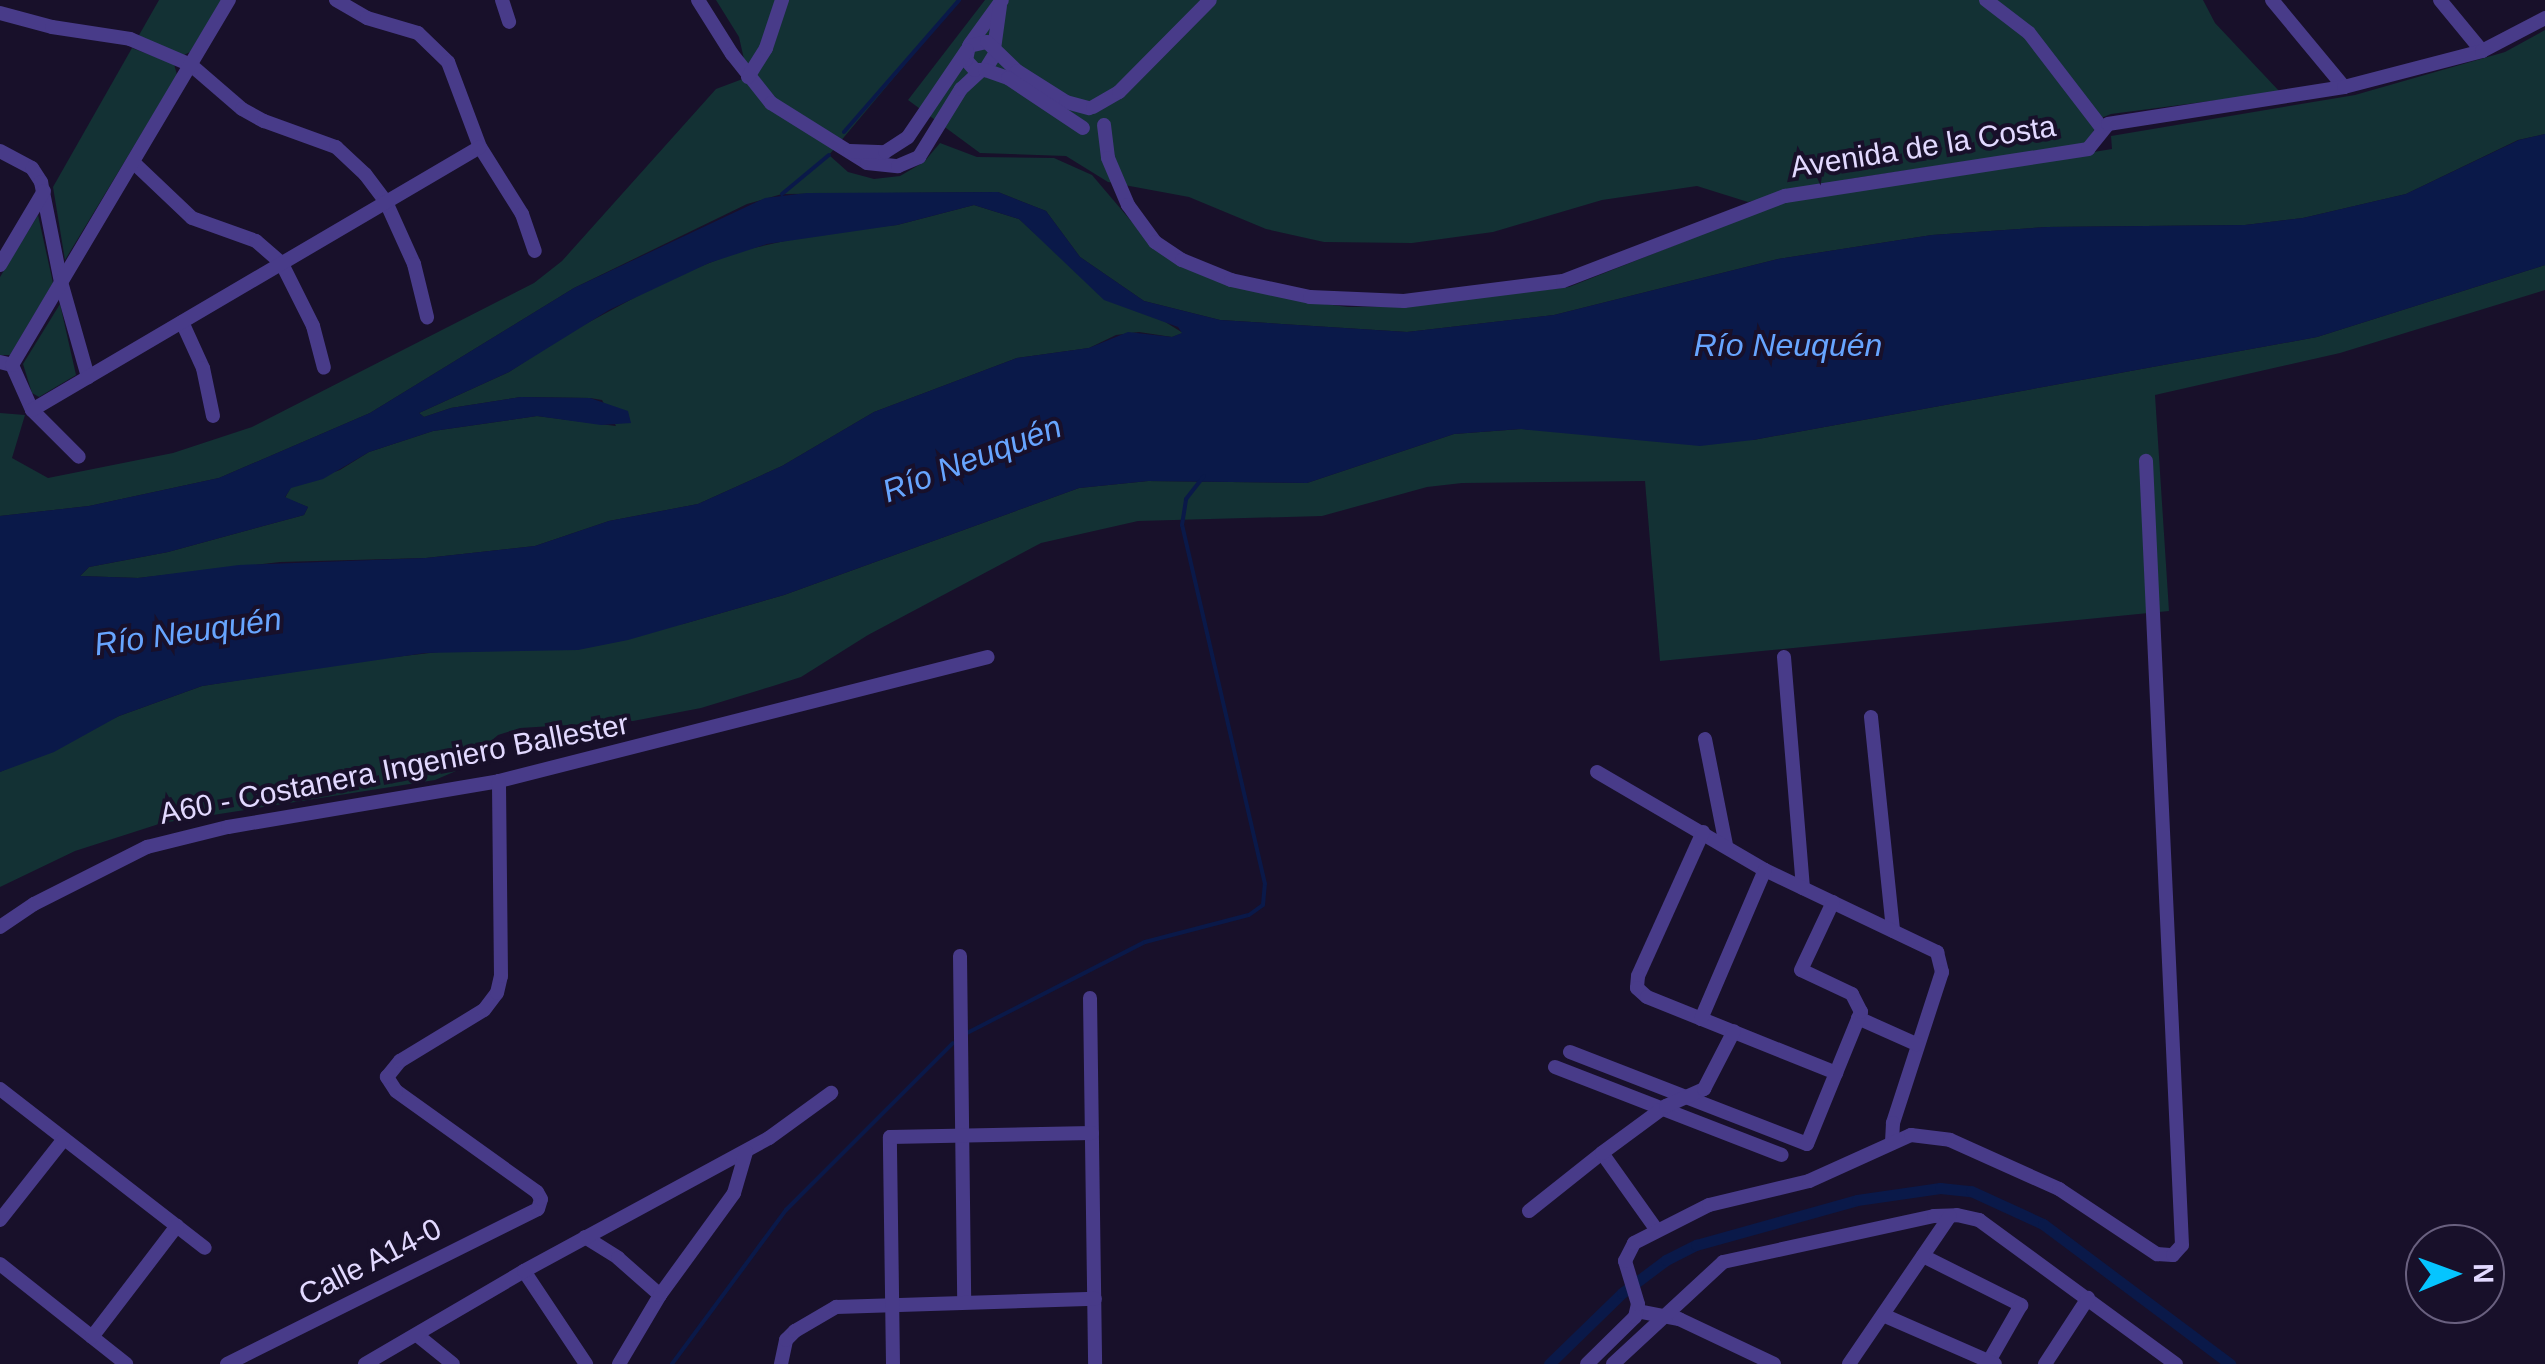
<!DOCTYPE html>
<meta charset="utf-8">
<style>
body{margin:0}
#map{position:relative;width:2545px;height:1364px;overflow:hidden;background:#18102a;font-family:Helvetica,sans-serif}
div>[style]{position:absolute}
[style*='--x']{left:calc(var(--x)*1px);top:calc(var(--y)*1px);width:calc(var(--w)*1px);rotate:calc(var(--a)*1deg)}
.green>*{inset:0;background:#133134}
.water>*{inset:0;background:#0a1949}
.stream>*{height:4px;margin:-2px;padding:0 2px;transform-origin:2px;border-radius:2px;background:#0a1949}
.canal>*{height:11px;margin:-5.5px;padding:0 5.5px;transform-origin:5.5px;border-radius:5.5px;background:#0a1949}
.minor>*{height:14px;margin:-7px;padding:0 7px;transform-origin:7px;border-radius:7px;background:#483b89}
span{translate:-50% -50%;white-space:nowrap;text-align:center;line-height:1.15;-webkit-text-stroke:8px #18102a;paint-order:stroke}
.street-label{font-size:30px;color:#e2d9ff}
.water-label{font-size:32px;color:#67a5ff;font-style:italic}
.north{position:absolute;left:2405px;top:1224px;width:100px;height:100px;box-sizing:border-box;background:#18102a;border:2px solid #69607f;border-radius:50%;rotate:89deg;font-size:28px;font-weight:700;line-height:40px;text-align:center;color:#e2d9ff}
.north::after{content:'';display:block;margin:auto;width:35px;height:45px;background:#05c5ff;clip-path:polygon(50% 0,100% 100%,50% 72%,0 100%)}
</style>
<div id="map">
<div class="green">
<i style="clip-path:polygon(159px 0,222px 0,190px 52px,184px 55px,138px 37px)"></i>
<i style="clip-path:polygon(716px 0,959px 0,829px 155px,848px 172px,874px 179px,900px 176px,924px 162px,940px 143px,977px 157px,1054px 158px,1092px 175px,1154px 248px,1317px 303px,1348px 307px,1407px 306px,1569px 287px,1784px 202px,2112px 149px,2111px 136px,2355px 95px,2505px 52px,2545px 30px,2545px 134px,2518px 140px,2406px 194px,2303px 218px,2245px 225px,2047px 227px,1932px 235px,1778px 259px,1554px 315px,1407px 332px,1220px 320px,1144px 301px,1080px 257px,1046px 211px,998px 192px,782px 194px,747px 204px,574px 288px,370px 413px,219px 478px,89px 506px,0 516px,0 413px,25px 415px,12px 458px,48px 478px,173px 453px,252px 427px,534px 283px,562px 261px,716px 89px,748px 77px,739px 37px)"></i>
<i style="clip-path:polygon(985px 0,2203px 0,2215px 23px,2280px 92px,2111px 114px,2099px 119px,2088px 143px,1849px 179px,1748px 202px,1697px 186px,1602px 200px,1493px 232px,1412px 243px,1324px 242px,1266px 229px,1189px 197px,1108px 182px,1066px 156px,980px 153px,908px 100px)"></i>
<i style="clip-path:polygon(132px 48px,174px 64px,177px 75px,65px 260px,53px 187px)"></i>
<i style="clip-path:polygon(974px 205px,1019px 219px,1062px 258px,1183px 333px,1172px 337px,1139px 332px,1116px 335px,1089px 348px,1017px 358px,874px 412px,782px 466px,698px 504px,609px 521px,535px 546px,426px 558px,280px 562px,138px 578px,80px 576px,89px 567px,168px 552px,304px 515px,308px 507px,285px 498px,291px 487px,340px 470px,369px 452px,433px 431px,537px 416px,616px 426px,602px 400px,590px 398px,521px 397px,451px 408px,424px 417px,419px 413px,509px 372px,567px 334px,671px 278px,740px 251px,821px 233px,897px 225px)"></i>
<i style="clip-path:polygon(38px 215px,53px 283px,10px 355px,0 355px,0 277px)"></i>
<i style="clip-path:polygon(2545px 265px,2545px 290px,2340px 353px,2155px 395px,2169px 611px,1660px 661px,1645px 481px,1462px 483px,1427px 487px,1322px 516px,1138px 521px,1041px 543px,868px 635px,801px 677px,773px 686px,701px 708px,633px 721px,520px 728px,498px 735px,456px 771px,435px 780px,162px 823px,75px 851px,0 887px,0 772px,119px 716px,202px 686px,369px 660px,683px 624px,784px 595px,1079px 488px,1148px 481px,1307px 483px,1454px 434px,1521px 429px,1753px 440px,2317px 337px)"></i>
<i style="clip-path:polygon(60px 304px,76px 375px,39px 397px,32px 393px,23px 364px)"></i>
</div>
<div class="water">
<i style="clip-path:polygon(evenodd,2545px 134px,2545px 265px,2317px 337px,1753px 440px,1700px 446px,1520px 429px,1454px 434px,1307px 483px,1148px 481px,1079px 488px,784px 595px,628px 640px,578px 650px,425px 653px,202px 686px,119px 716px,54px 752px,0 772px,0 516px,89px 506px,219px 478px,370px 413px,574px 288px,765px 198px,807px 193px,998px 192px,1046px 211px,1080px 257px,1144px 301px,1220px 320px,1407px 332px,1554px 315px,1778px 259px,1932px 235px,2047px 227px,2245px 225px,2303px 218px,2406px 194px,2519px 140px,2545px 134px,974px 205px,1019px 219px,1104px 300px,1178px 327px,1182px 333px,1172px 337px,1128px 332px,1089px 348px,1017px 358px,874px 412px,782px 466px,698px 504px,609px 521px,535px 546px,426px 558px,239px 565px,138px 578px,80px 576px,89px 567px,168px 552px,304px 515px,308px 507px,285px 497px,291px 488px,323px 479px,369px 452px,433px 431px,537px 416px,601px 425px,631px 423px,628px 411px,590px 398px,521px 397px,451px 408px,424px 417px,419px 413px,509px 372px,609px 310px,709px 263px,767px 244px,897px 225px,974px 205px)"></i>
</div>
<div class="stream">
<i style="--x:844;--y:132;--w:175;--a:-48.9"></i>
<i style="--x:782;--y:194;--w:61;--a:-39.7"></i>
<i style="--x:967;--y:1033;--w:200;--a:-27.1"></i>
<i style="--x:1145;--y:942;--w:107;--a:-14.6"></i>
<i style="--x:1249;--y:915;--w:17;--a:-36"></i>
<i style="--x:1263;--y:905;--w:21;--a:-85"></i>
<i style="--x:1265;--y:884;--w:368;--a:-103"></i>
<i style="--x:1182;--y:525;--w:26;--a:-81"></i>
<i style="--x:1186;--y:499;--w:29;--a:-52"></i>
<i style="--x:672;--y:1364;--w:192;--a:-53.5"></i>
<i style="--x:786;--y:1210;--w:236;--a:-45"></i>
</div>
<div class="canal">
<i style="--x:1549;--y:1364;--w:102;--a:-44.2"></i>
<i style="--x:1622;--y:1293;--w:55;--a:-36.9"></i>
<i style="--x:1666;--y:1260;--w:34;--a:-27"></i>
<i style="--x:1696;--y:1245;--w:167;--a:-15.6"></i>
<i style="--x:1857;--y:1200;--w:84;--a:-8.2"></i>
<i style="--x:1940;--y:1188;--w:31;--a:6"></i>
<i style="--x:1971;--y:1191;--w:79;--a:24.6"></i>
<i style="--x:2043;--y:1224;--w:234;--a:36.8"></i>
</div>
<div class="minor">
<i style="--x:336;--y:0;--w:36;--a:30"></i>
<i style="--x:367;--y:18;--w:53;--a:16.4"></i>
<i style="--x:418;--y:33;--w:42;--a:44"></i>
<i style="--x:448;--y:62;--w:91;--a:69.4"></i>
<i style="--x:480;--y:147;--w:79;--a:57.9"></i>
<i style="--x:522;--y:214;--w:39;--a:71"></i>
<i style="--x:502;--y:0;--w:23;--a:72"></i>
<i style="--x:698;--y:0;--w:64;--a:57.8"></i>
<i style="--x:732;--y:54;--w:63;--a:51.5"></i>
<i style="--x:771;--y:103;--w:113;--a:32"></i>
<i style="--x:867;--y:163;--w:31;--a:6"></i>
<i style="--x:898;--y:166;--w:23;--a:-23"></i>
<i style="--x:919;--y:157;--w:80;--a:-58.3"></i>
<i style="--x:961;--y:89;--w:26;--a:-43"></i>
<i style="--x:1986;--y:0;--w:54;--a:37.5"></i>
<i style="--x:2029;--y:33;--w:118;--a:52.5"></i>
<i style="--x:2272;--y:0;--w:113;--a:50.4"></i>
<i style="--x:2440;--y:0;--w:66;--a:50.5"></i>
<i style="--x:0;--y:13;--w:54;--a:15.1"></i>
<i style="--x:52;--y:27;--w:79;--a:8.7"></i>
<i style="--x:130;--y:39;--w:66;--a:23.1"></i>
<i style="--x:191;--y:65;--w:67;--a:40.8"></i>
<i style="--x:242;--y:109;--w:25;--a:29"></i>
<i style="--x:264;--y:121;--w:77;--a:19.9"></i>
<i style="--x:336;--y:147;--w:40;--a:43"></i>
<i style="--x:365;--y:174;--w:35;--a:53"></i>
<i style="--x:386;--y:202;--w:68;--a:65.7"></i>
<i style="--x:414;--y:264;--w:55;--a:76.2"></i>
<i style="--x:970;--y:44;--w:54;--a:-54"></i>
<i style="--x:994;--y:49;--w:43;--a:-82.1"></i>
<i style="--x:995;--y:54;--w:19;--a:122"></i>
<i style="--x:985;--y:70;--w:10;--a:180"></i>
<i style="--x:975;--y:70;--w:13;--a:-132"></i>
<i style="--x:966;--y:60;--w:14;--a:-78"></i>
<i style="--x:969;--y:46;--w:18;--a:-13"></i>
<i style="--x:987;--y:42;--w:42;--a:44"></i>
<i style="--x:1017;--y:71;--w:58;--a:32.3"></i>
<i style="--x:1066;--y:102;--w:24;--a:15"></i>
<i style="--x:985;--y:70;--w:24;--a:19"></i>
<i style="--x:1008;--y:78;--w:90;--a:33.7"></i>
<i style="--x:748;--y:77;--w:34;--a:-58"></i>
<i style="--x:766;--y:48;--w:51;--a:-71.6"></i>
<i style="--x:1093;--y:107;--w:30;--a:-30"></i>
<i style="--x:1119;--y:92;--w:129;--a:-45.3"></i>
<i style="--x:1104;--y:125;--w:33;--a:83"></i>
<i style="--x:1108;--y:158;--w:51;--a:66.9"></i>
<i style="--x:1128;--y:205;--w:46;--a:53.9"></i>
<i style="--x:1155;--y:242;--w:32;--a:34"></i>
<i style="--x:1182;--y:260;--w:53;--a:22.2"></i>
<i style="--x:1231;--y:280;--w:81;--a:12.1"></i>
<i style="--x:1310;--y:297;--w:94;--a:2.4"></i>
<i style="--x:1404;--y:301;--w:160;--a:-7.2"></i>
<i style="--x:1563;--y:281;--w:238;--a:-21"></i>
<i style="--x:1785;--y:196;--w:307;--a:-8.8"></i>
<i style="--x:2088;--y:149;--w:32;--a:-51"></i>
<i style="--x:2108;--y:124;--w:239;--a:-8.9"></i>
<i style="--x:2344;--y:87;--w:143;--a:-14.6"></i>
<i style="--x:2482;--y:51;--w:71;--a:-27.6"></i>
<i style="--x:0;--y:151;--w:36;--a:28"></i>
<i style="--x:32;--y:168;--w:17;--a:57"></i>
<i style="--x:41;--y:182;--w:102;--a:78.7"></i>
<i style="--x:61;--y:282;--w:99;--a:74.1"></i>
<i style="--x:850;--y:151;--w:35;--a:2"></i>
<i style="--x:885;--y:152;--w:27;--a:-33"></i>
<i style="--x:908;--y:137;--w:105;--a:-55.9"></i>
<i style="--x:133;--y:162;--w:81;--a:43.5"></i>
<i style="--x:192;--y:218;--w:68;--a:19.8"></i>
<i style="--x:256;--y:241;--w:35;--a:41"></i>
<i style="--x:282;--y:264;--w:69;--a:63.4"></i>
<i style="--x:313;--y:326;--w:43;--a:75.3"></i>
<i style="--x:0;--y:265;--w:86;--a:-59.3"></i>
<i style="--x:182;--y:322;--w:51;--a:65.5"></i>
<i style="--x:203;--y:368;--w:49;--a:78.2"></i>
<i style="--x:0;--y:362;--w:12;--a:14"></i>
<i style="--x:12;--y:365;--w:49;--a:66"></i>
<i style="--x:32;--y:410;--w:66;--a:45"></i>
<i style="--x:12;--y:365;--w:425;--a:-59.3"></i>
<i style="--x:32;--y:410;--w:519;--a:-30.42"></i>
<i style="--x:1784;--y:657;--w:232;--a:85.3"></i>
<i style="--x:1871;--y:717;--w:215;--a:84.1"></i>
<i style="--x:1705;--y:739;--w:108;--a:78.8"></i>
<i style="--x:1597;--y:772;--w:194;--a:30.3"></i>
<i style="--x:1765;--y:870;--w:191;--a:25.5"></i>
<i style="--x:1937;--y:952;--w:21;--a:76"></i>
<i style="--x:1942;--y:972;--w:159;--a:108"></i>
<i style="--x:1893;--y:1123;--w:20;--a:93"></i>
<i style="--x:1703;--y:832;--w:158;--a:114.3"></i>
<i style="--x:1638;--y:976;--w:12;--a:95"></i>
<i style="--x:1637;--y:988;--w:13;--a:42"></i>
<i style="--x:1647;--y:997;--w:204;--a:21.9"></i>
<i style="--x:0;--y:927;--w:41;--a:-34.1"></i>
<i style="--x:34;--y:904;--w:127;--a:-26.8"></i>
<i style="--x:147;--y:847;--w:83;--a:-13.9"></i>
<i style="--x:228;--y:827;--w:275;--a:-9.6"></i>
<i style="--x:499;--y:781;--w:504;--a:-14.23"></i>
<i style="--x:960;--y:956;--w:346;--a:89.3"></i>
<i style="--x:1090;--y:998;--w:366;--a:89.2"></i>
<i style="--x:1858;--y:1018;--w:64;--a:24.1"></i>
<i style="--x:1701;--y:1019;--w:162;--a:-66.8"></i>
<i style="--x:1570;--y:1052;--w:254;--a:21.2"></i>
<i style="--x:1807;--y:1144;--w:143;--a:-67.8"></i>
<i style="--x:1861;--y:1012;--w:20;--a:-117"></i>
<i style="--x:1852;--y:994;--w:56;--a:-154.8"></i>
<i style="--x:1801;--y:970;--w:75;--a:-64.8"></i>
<i style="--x:1555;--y:1067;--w:243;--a:21.2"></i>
<i style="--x:0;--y:1089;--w:259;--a:37.8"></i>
<i style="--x:1529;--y:1211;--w:93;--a:-38.5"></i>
<i style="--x:0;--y:1220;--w:103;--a:-51.7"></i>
<i style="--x:1656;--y:1229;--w:93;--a:-125.4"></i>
<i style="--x:1602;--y:1153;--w:79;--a:-36.3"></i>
<i style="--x:1666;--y:1106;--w:42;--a:-24.1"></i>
<i style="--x:1704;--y:1089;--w:65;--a:-62.7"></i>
<i style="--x:585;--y:1237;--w:39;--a:32"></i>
<i style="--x:618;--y:1258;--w:56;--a:41.4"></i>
<i style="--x:1923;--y:1256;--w:110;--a:26.6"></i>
<i style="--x:2021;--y:1305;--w:64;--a:119.7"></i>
<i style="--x:0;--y:1264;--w:161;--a:38.4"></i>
<i style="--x:524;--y:1271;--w:112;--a:56.3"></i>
<i style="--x:1637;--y:1311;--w:43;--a:10.8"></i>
<i style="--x:1679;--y:1319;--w:105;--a:25.3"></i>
<i style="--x:1883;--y:1315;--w:122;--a:23.6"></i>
<i style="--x:417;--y:1335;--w:46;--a:38.9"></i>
<i style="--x:92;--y:1337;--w:140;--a:-52.6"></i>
<i style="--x:227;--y:1364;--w:347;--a:-26.5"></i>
<i style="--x:538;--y:1209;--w:10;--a:-73"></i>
<i style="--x:541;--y:1199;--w:8;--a:-120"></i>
<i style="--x:537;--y:1192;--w:173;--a:-144.4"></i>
<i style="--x:396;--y:1091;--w:17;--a:-123"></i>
<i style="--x:387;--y:1077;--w:21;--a:-51"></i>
<i style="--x:400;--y:1061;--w:98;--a:-31.3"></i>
<i style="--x:484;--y:1010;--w:21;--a:-53"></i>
<i style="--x:497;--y:993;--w:17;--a:-77"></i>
<i style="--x:501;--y:976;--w:195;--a:-90.6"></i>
<i style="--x:365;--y:1364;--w:184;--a:-30.3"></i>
<i style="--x:524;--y:1271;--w:279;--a:-28.5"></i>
<i style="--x:769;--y:1138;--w:77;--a:-36"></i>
<i style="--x:619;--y:1364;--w:80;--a:-59.3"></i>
<i style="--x:660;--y:1295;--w:126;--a:-54"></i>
<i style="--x:734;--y:1193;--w:43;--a:-73.7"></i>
<i style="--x:781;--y:1364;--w:25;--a:-78"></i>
<i style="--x:786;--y:1340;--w:13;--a:-45"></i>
<i style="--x:795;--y:1331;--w:48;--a:-30.3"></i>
<i style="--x:836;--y:1307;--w:259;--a:-1.8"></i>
<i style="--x:893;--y:1364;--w:227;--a:-90.8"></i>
<i style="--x:890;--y:1137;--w:202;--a:-1.1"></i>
<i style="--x:1587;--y:1364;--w:67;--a:-44.4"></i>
<i style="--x:1635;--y:1317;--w:13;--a:-77"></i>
<i style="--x:1638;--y:1304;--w:45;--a:-106.8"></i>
<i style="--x:1625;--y:1261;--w:20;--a:-63"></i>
<i style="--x:1634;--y:1243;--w:84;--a:-26.9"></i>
<i style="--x:1709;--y:1205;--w:103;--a:-13.5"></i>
<i style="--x:1809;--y:1181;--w:112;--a:-24.3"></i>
<i style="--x:1911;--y:1135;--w:39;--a:7"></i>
<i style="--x:1950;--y:1140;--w:120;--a:24.2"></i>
<i style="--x:2059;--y:1189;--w:118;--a:33.6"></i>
<i style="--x:2157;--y:1254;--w:16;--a:4"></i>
<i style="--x:2173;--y:1255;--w:13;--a:-48"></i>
<i style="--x:2182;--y:1245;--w:785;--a:-92.63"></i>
<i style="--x:1613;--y:1364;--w:150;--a:-42.8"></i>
<i style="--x:1723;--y:1262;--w:216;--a:-12.3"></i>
<i style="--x:1934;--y:1216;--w:23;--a:-2"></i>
<i style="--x:1957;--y:1215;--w:23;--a:13"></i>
<i style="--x:1979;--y:1220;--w:244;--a:36.2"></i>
<i style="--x:1849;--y:1364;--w:179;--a:-55.7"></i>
<i style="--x:2045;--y:1364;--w:79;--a:-56.9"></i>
</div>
<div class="street-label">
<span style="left:1923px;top:147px;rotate:-9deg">Avenida de la Costa</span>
<span style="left:394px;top:769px;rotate:-11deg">A60 - Costanera Ingeniero Ballester</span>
<span style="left:370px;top:1262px;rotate:-27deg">Calle A14-0</span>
</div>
<div class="water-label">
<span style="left:1788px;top:345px">Río Neuquén</span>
<span style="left:972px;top:459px;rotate:-21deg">Río Neuquén</span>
<span style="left:188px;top:632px;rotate:-8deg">Río Neuquén</span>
</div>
<div class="north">N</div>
</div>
